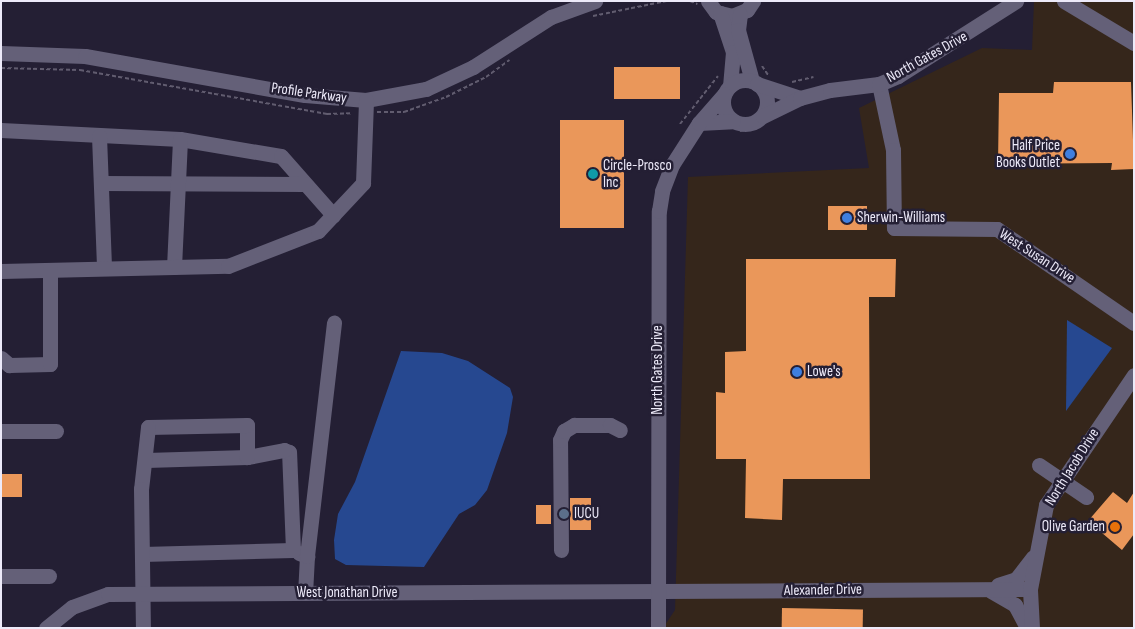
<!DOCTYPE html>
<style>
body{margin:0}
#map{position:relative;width:1135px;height:629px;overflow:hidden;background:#241f34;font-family:"Sofia Sans Condensed",sans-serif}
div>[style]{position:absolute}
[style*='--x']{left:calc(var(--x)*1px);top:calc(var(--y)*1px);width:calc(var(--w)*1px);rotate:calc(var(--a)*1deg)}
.commercial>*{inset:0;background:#35261b}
.water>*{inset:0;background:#264890}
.building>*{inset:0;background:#ea975a;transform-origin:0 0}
.path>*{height:2px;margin-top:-1px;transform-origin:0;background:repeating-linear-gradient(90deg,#615c6f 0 4px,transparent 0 6.5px)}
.minor>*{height:15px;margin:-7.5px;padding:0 7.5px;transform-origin:7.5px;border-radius:7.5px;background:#646078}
.minor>.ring{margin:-7.5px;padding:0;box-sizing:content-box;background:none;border:15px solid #646078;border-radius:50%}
.dots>*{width:14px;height:14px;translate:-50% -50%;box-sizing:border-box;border:2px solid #241f34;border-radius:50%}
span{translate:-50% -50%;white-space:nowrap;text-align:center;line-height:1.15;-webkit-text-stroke:5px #241f34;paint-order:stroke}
.street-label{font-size:15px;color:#edeaf9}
.poi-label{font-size:15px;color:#edeaf9}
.right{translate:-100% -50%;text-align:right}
.left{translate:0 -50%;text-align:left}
.frame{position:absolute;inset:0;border:2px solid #edeaf9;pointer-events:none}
</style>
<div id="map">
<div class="commercial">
<i style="clip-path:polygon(1034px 1px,1134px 1px,1134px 628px,663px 628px,675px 610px,688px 177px,869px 168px,859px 108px,982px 48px,1032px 50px)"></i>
</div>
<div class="water">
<i style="clip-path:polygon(1067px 320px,1112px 348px,1066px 411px)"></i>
<i style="clip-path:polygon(401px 351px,442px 353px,468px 361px,510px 388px,513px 397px,507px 433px,487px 490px,475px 505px,459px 514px,424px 567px,346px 565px,335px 559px,334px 540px,338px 514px,355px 482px)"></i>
</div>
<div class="building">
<i style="left:614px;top:67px;width:66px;height:32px"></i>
<i style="clip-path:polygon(1054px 82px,1131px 82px,1134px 169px,1111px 170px,1112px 163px,998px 164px,999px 93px,1053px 93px)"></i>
<i style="left:560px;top:120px;width:64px;height:108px"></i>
<i style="left:828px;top:206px;width:39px;height:24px"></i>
<i style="clip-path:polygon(746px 259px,896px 259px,895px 297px,869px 297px,870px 479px,783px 479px,782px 520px,745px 518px,746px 459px,716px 459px,716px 392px,725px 393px,725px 352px,746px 351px)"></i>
<i style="left:1px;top:474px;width:21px;height:23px"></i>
<i style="clip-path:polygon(1113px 492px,1127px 503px,1134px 492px,1134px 534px,1122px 550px,1088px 521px)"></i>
<i style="left:570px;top:498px;width:21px;height:32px"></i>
<i style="left:536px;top:505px;width:15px;height:19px"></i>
<i style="left:782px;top:608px;width:81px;height:20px;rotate:1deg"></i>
</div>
<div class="path">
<i style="--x:690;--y:1;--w:8;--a:23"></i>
<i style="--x:593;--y:16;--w:75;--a:-11.6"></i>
<i style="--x:762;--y:66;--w:11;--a:56"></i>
<i style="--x:1;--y:68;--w:79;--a:1.5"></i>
<i style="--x:80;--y:70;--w:251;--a:10.1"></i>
<i style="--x:327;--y:114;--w:25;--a:-2"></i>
<i style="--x:792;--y:82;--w:22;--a:-13"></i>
<i style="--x:377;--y:112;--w:27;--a:0"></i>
<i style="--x:404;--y:112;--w:45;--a:-19.7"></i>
<i style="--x:446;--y:97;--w:45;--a:-26.6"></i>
<i style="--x:486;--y:77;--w:29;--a:-36"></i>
<i style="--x:680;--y:124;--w:61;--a:-51.6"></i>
<i style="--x:740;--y:131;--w:19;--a:-9"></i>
</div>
<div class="minor">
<i style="--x:708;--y:1;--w:14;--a:54"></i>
<i style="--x:716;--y:12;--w:16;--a:14"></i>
<i style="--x:732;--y:16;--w:16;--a:-22"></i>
<i style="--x:747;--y:10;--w:11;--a:-56"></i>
<i style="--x:1064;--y:1;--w:82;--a:31"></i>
<i style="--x:720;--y:13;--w:41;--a:71.6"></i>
<i style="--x:733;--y:52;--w:34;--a:95"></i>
<i style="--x:740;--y:14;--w:16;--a:97"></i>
<i style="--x:738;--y:30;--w:53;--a:74.6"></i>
<i style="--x:1;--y:53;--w:84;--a:2"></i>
<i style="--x:85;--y:56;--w:223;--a:10.1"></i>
<i style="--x:305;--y:95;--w:61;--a:4.7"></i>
<i style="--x:366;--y:100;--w:61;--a:-10.4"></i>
<i style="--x:426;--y:89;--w:52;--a:-25.1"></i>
<i style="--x:473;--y:67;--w:93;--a:-32.7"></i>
<i style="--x:551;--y:17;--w:47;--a:-20"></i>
<i class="ring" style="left:723px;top:80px;width:29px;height:29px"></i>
<i style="--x:757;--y:84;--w:45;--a:18"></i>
<i style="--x:879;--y:84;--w:67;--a:78"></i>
<i style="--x:893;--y:150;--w:78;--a:89.3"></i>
<i style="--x:894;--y:228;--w:103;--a:0.6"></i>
<i style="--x:997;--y:229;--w:166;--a:34.5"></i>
<i style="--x:763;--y:116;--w:41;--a:-25.9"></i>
<i style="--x:800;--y:98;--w:31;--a:-15"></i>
<i style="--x:830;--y:90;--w:49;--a:-7"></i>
<i style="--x:879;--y:84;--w:21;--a:-23"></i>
<i style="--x:898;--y:76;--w:140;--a:-32.4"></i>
<i style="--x:699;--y:123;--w:34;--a:-3"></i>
<i style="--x:1;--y:130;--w:179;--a:2.9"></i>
<i style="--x:180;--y:139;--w:102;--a:9.6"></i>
<i style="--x:281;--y:156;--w:79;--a:48.6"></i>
<i style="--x:99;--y:136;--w:132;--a:87.8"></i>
<i style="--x:101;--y:183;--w:204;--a:0.3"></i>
<i style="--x:174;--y:267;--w:128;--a:-87.3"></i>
<i style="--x:1;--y:271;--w:227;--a:-1.3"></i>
<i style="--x:228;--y:266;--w:97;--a:-21.3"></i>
<i style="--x:318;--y:231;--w:66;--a:-46.8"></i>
<i style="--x:363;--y:183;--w:83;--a:-87.9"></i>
<i style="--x:1;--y:358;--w:11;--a:41"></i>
<i style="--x:9;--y:365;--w:41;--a:-1.4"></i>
<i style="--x:50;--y:364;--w:94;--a:-90"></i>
<i style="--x:1;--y:431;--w:55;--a:0"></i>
<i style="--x:146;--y:460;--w:101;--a:-1.7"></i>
<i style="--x:1039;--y:465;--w:57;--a:34.2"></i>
<i style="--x:561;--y:550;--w:110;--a:-90.5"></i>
<i style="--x:560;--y:440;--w:10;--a:-66"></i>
<i style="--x:564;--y:431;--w:12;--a:-31"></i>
<i style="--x:574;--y:425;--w:36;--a:0"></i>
<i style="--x:610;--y:425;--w:11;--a:27"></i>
<i style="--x:299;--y:553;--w:9;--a:21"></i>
<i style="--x:307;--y:556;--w:37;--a:93"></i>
<i style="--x:142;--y:554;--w:151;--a:-1.5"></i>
<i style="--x:293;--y:550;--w:98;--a:-92.3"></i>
<i style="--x:289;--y:452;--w:5;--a:-158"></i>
<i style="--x:284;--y:450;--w:38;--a:169"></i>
<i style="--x:247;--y:457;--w:32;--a:-90"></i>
<i style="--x:247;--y:425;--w:99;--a:178.8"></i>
<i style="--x:148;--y:427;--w:62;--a:96.4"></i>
<i style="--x:141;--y:489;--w:139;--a:89.2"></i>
<i style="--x:307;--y:556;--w:235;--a:-83.4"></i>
<i style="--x:1;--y:576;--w:48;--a:0"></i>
<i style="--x:998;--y:585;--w:19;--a:-18"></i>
<i style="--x:1016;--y:579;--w:28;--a:-52"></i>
<i style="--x:991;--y:591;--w:28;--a:30"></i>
<i style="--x:1015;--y:605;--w:26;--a:62"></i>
<i style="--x:46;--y:628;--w:33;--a:-39"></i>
<i style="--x:72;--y:607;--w:38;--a:-20"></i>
<i style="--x:108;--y:594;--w:922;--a:-0.31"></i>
<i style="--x:658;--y:628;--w:417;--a:-89.9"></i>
<i style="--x:659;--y:211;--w:20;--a:-81"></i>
<i style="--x:662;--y:191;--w:28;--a:-69"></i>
<i style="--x:672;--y:165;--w:50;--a:-57.3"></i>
<i style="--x:699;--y:123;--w:38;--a:-49"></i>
<i style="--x:1032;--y:628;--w:39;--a:-93"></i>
<i style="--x:1030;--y:589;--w:86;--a:-79.2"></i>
<i style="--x:1046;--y:505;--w:157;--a:-55.9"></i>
</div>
<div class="dots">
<i style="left:1070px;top:154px;background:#3f7fe0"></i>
<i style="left:593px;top:174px;background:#0f9aa8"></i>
<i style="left:847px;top:218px;background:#3f7fe0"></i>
<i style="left:797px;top:372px;background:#3f7fe0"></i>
<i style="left:564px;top:514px;background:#5c6f8a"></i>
<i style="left:1115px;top:527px;background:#e8710a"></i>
</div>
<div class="street-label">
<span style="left:927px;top:57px;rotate:-29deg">North Gates Drive</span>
<span style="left:309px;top:93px;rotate:8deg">Profile Parkway</span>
<span style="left:1037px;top:256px;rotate:33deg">West Susan Drive</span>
<span style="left:658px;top:370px;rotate:-90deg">North Gates Drive</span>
<span style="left:1072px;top:467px;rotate:-58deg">North Jacob Drive</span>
<span style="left:823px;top:590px;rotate:-1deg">Alexander Drive</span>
<span style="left:347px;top:593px">West Jonathan Drive</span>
</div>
<div class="poi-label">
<span class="right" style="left:1060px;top:154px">Half Price<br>Books Outlet</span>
<span class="left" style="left:603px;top:174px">Circle-Prosco<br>Inc</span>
<span class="left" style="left:857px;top:218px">Sherwin-Williams</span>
<span class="left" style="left:807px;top:372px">Lowe's</span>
<span class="left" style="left:574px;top:514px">IUCU</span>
<span class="right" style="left:1105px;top:527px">Olive Garden</span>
</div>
<div class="frame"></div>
</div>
